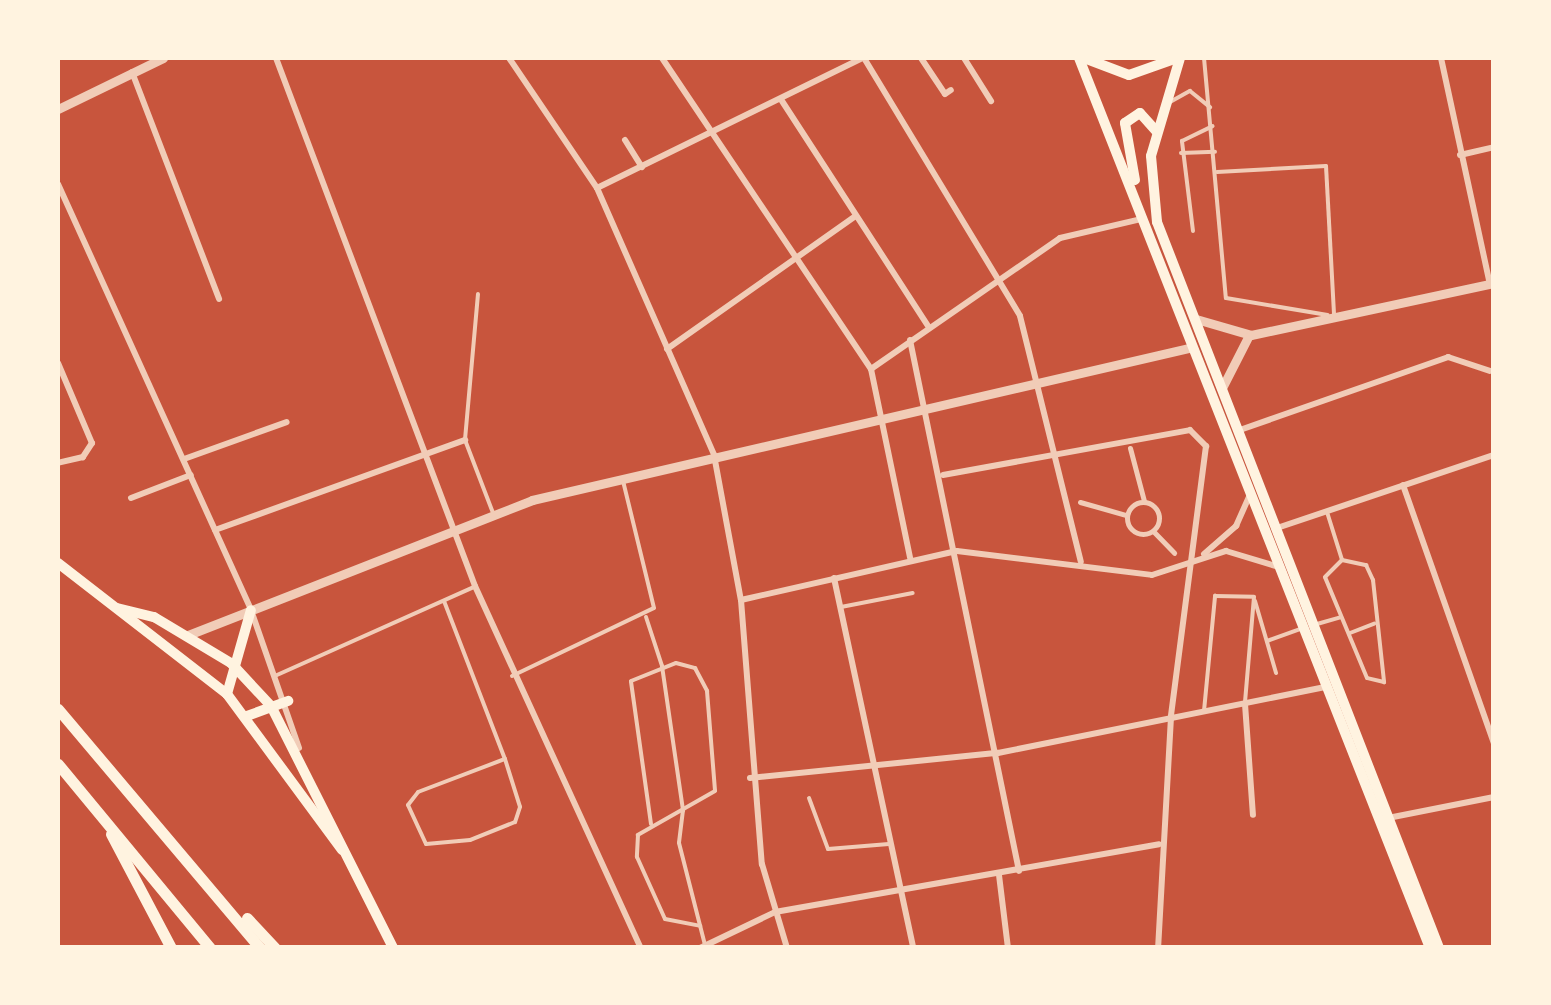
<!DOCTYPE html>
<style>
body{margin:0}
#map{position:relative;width:1551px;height:1005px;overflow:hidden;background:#c8553d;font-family:Cabin,sans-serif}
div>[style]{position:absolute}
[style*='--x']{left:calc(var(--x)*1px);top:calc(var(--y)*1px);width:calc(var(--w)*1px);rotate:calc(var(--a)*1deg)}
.service>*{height:4px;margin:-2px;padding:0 2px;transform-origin:2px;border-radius:2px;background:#f1ccb7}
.pedestrian>*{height:5px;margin:-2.5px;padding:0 2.5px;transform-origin:2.5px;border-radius:2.5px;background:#f1ccb7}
.pedestrian>.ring{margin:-2.5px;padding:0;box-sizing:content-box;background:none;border:5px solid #f1ccb7;border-radius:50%}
.minor>*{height:6px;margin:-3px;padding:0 3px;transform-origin:3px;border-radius:3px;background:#f1ccb7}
.tertiary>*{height:9px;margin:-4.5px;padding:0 4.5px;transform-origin:4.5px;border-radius:4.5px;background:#f1ccb7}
.secondary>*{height:10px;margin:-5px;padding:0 5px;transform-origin:5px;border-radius:5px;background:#fff3e0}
.primary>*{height:10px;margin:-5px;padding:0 5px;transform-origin:5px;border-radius:5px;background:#fff3e0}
.trunk>*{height:11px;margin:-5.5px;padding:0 5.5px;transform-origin:5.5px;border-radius:5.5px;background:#fff3e0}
span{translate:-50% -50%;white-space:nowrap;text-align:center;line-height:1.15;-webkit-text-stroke:10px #fff3e0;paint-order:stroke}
.frame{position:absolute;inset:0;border:60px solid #fff3e0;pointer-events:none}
</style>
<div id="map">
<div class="service">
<i style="--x:1204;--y:58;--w:241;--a:84.8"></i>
<i style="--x:1226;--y:298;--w:103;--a:9.5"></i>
<i style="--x:1170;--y:102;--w:23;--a:-29"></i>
<i style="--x:1190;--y:91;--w:26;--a:39"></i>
<i style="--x:1181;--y:153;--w:34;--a:-2"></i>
<i style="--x:1217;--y:172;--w:109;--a:-3.2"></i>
<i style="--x:1326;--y:166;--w:149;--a:86.9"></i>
<i style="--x:1193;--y:231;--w:91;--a:-97"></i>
<i style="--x:1182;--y:141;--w:34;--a:-26"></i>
<i style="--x:478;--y:294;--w:147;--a:95.1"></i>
<i style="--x:465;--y:440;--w:78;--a:69"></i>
<i style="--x:1327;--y:512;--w:50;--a:72.6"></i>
<i style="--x:1342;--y:560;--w:25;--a:12"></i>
<i style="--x:1366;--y:565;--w:17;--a:65"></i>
<i style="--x:1373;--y:580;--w:103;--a:83.8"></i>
<i style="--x:1384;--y:682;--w:17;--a:-167"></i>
<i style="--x:1367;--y:678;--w:109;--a:-112.6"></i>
<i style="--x:1325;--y:577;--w:24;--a:-45"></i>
<i style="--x:444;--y:601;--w:169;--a:68.9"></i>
<i style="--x:505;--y:759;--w:50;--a:72.6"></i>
<i style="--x:520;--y:807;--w:16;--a:108"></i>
<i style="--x:515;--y:822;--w:48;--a:158.2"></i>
<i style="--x:470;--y:840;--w:44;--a:174.8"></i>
<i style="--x:426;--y:844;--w:43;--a:-114.8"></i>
<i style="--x:408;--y:805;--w:16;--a:-52"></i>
<i style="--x:418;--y:792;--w:93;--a:-20.8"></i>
<i style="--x:1255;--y:601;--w:75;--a:73.7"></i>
<i style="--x:841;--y:607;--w:73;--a:-11"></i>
<i style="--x:646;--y:617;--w:52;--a:71.9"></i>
<i style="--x:662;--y:666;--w:146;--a:81.7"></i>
<i style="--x:683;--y:810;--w:33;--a:97"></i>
<i style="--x:679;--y:843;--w:105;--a:75.7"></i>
<i style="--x:1317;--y:624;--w:25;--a:-16"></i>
<i style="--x:1350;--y:633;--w:26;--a:-21"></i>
<i style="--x:1267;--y:641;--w:35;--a:-20"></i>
<i style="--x:277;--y:675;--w:216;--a:-24.1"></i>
<i style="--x:512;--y:676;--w:157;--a:-25.6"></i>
<i style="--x:654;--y:608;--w:131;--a:-103.7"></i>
<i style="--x:1245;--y:702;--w:105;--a:-85.1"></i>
<i style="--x:1204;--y:711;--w:116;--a:-84.5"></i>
<i style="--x:1215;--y:596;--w:39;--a:1"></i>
<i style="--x:809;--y:798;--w:54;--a:69.6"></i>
<i style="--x:828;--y:849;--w:61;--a:-4.7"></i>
<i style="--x:651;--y:824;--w:144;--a:-98"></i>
<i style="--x:631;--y:681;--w:48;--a:-21.8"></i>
<i style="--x:676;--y:663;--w:20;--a:15"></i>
<i style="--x:695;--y:668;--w:26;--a:62"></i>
<i style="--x:707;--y:691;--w:100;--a:85.4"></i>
<i style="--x:715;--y:791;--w:89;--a:150.3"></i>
<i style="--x:638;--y:835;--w:22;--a:93"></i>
<i style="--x:637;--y:857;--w:68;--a:65.7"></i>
<i style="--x:665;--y:919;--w:36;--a:11"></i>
</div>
<div class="pedestrian">
<i style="--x:1130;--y:448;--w:55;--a:75.2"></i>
<i class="ring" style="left:1127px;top:502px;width:27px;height:27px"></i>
<i style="--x:1080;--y:502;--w:48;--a:15.8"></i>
<i style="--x:1154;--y:532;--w:29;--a:46"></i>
</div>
<div class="minor">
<i style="--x:276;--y:58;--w:564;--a:69.35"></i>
<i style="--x:475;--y:586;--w:398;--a:65.4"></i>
<i style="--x:509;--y:58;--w:157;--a:55.9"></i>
<i style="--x:597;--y:188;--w:292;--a:66.3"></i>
<i style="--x:714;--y:455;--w:147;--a:79.5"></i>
<i style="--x:741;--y:600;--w:265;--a:85.5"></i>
<i style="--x:762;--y:864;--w:88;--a:73.4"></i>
<i style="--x:662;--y:58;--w:375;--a:56.1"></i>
<i style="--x:871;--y:369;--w:193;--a:78.3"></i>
<i style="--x:864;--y:58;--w:301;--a:58.8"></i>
<i style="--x:1020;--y:316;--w:253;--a:76.1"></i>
<i style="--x:921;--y:58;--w:43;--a:56.3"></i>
<i style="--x:945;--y:94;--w:7;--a:-34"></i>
<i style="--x:964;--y:58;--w:51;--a:57.9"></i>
<i style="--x:1441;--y:58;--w:231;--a:77.8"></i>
<i style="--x:132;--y:72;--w:243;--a:69"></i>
<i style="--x:782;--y:101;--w:268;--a:57"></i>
<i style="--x:625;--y:140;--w:32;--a:58"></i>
<i style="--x:1460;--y:155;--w:35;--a:-13"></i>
<i style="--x:58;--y:184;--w:468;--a:65.6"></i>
<i style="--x:251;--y:610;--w:146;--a:70.8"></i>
<i style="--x:597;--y:188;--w:295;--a:-26.1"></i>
<i style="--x:910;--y:340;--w:542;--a:78.4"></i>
<i style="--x:667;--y:349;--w:229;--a:-35.2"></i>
<i style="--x:58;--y:363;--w:87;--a:67"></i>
<i style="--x:92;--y:443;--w:17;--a:123"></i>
<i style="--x:83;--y:457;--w:26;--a:167"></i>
<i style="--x:871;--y:369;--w:230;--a:-34.7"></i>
<i style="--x:1060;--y:238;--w:83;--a:-13.2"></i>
<i style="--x:1237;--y:431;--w:224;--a:-19.3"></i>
<i style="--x:1448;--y:357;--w:44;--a:18.4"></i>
<i style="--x:184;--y:459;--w:109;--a:-19.8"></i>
<i style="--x:943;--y:475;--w:251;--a:-10.3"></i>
<i style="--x:1190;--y:430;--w:23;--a:45"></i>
<i style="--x:1206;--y:446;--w:273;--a:97.4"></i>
<i style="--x:1171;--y:717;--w:231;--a:93.2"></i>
<i style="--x:1403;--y:485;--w:275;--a:70.6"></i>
<i style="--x:131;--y:498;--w:64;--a:-21"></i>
<i style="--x:1277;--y:528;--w:229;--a:-18.6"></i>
<i style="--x:215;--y:530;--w:266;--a:-19.8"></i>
<i style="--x:1204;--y:554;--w:43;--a:-41.2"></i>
<i style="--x:1236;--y:526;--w:35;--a:-66"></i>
<i style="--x:834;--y:578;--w:378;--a:77.9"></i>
<i style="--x:741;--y:600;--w:221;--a:-12.8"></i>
<i style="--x:957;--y:551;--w:196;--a:7"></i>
<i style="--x:1152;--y:575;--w:78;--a:-18"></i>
<i style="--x:1226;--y:551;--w:55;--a:16.8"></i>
<i style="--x:1245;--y:704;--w:111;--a:85.9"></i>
<i style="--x:750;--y:778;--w:249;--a:-5.8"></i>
<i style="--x:998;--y:753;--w:335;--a:-11.4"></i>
<i style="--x:1388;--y:818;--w:108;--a:-11.2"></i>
<i style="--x:999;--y:875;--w:74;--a:83"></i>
<i style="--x:700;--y:948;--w:83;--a:-25.6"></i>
<i style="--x:775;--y:912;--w:390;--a:-10"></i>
</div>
<div class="tertiary">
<i style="--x:58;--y:109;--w:117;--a:-25.9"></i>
<i style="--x:1196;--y:319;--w:57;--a:16.2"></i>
<i style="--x:1251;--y:335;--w:249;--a:-12.1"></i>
<i style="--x:1222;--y:388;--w:57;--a:-63"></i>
<i style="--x:188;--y:635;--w:370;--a:-21.4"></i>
<i style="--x:532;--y:500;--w:678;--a:-13.03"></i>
</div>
<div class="secondary">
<i style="--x:58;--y:563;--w:214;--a:37.8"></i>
<i style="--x:227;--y:694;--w:194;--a:53.6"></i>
<i style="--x:117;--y:608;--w:38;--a:14"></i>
<i style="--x:154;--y:617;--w:90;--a:30.9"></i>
<i style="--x:231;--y:663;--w:59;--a:47.1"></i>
<i style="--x:271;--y:706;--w:271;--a:63.2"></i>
<i style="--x:227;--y:694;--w:87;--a:-74.1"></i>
<i style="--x:247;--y:716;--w:44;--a:-20.1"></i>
</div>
<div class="primary">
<i style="--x:1079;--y:58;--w:957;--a:68.48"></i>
<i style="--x:1084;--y:58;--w:48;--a:20.7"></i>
<i style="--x:1129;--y:75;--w:51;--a:-19.5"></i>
<i style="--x:1180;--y:58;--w:102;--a:106.5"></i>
<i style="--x:1151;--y:156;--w:66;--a:84.8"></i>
<i style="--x:1157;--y:222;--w:779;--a:68.77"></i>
<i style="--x:1135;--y:180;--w:58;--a:-100"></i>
<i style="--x:1125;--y:123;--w:18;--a:-34"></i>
<i style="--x:1140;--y:113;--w:24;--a:48"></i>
</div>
<div class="trunk">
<i style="--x:58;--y:709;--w:313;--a:49.8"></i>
<i style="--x:58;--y:764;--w:239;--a:50.4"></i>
<i style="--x:111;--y:834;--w:129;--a:62.2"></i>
<i style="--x:247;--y:918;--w:41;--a:47"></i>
</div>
<div class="frame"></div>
</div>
